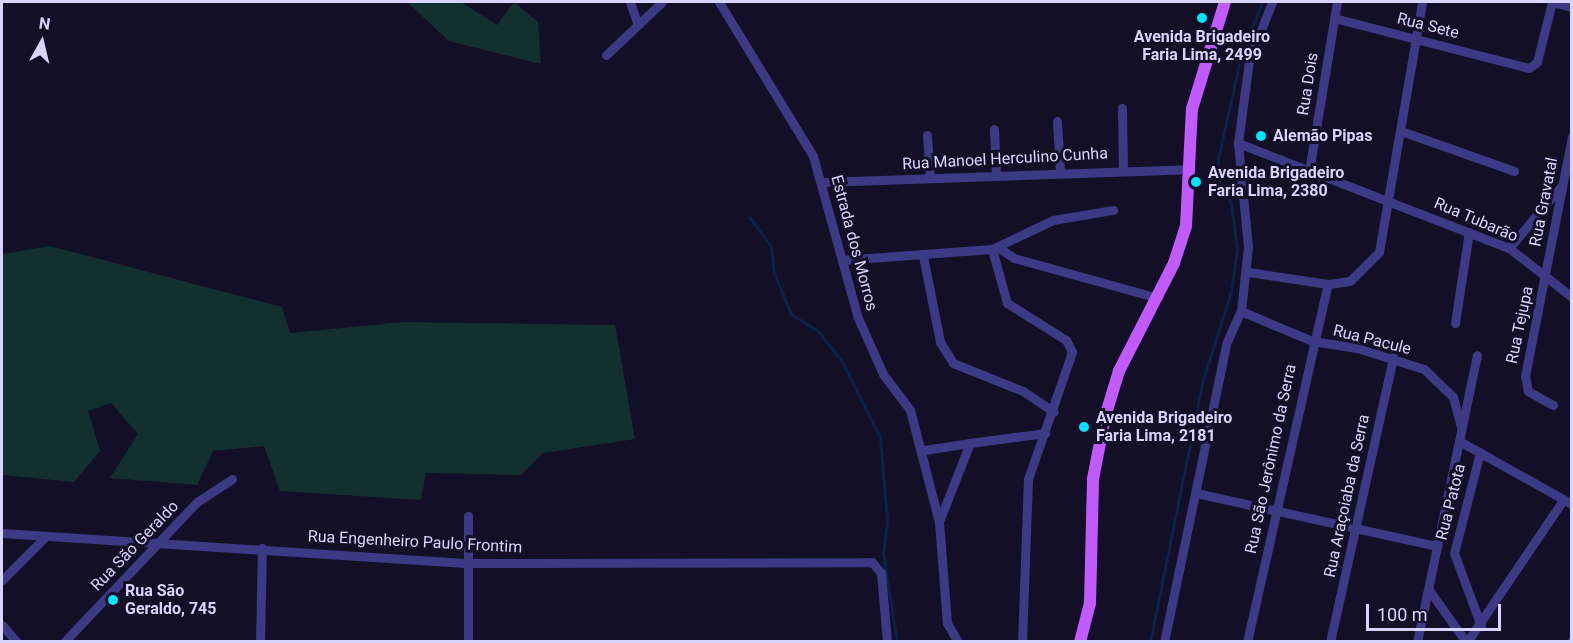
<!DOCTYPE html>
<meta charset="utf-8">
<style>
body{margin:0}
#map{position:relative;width:1573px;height:643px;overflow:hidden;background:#130f26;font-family:Roboto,sans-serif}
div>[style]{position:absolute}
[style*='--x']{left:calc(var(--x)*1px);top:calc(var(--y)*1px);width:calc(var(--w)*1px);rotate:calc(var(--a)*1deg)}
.green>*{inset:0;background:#12302f}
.stream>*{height:3px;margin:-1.5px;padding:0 1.5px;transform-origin:1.5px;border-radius:1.5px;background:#0c2248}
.minor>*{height:9px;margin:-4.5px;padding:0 4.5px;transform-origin:4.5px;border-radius:4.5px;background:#3d3a85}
.major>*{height:12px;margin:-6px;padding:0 6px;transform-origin:6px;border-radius:6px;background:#c25bff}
.dots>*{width:16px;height:16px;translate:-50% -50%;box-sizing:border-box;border:3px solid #130f26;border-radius:50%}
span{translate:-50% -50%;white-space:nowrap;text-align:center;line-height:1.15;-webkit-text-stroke:6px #130f26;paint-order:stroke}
.street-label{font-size:16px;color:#d9d4ff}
.poi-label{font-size:16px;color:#d9d4ff;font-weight:700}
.left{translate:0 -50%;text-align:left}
.frame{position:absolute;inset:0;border:3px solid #d9d4ff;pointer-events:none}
.north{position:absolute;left:12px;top:12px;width:60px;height:60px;-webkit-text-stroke:4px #130f26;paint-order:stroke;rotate:8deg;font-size:16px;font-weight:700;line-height:24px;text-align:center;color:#d9d4ff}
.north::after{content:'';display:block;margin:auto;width:21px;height:27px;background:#d9d4ff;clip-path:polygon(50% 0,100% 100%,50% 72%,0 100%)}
.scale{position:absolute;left:1366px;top:604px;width:135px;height:27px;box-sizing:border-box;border:3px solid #d9d4ff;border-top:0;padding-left:8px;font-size:18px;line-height:21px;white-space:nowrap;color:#d9d4ff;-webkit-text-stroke:4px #130f26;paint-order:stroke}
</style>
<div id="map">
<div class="green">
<i style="clip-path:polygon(407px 2px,461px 2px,497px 25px,514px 2px,538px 22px,541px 64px,449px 41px)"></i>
<i style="clip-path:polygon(50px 246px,282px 307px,290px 333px,404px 322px,615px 325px,635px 439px,543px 453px,521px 475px,426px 473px,421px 500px,280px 491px,264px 446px,213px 451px,197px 485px,110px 478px,138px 434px,111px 403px,88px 411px,100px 451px,74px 482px,2px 475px,2px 254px)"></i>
</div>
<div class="stream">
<i style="--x:750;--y:218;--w:35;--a:53"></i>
<i style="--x:771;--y:246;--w:27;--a:84"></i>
<i style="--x:774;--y:273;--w:44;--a:67.5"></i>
<i style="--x:791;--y:314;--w:31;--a:32"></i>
<i style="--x:817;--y:330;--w:40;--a:51"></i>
<i style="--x:842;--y:361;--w:85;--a:63.4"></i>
<i style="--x:880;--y:437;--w:84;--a:85.2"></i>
<i style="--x:887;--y:521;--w:32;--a:97"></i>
<i style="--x:883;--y:553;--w:90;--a:81.1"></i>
<i style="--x:1150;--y:642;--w:267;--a:-78.6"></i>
<i style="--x:1203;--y:380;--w:93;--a:-72.5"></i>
<i style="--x:1231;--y:291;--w:41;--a:-81.7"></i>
<i style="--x:1237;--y:250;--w:47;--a:-97.3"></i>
<i style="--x:1231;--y:203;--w:27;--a:-118"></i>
<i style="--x:1218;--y:179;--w:20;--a:-90"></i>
<i style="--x:1218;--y:159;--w:107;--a:-77.5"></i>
<i style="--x:1241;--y:55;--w:57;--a:-68.4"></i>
</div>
<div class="minor">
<i style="--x:630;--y:2;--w:24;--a:71"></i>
<i style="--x:719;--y:2;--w:180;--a:58.6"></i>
<i style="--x:813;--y:156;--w:168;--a:74.5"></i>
<i style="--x:858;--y:318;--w:61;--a:65.9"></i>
<i style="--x:883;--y:374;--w:45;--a:53.1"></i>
<i style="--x:910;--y:410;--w:116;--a:75.5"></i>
<i style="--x:939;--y:522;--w:101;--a:85.5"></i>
<i style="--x:947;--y:623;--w:22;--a:60"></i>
<i style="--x:1552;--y:2;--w:21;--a:14"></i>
<i style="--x:1334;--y:18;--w:201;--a:14.4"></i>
<i style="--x:1529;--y:68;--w:10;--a:-37"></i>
<i style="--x:1537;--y:62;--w:62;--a:-76"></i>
<i style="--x:606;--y:55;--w:77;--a:-43.4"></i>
<i style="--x:1122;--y:108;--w:61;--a:89.1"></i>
<i style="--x:1057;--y:121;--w:51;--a:86.6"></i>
<i style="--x:994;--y:129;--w:46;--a:87.5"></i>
<i style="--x:1401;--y:131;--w:120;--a:19.5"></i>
<i style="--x:927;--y:135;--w:43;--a:86"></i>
<i style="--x:1238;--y:143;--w:291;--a:21.2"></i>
<i style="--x:1509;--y:248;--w:80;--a:37.9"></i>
<i style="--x:1309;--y:171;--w:171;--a:-80.6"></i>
<i style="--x:823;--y:182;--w:366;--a:-2"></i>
<i style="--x:999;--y:248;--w:18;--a:34"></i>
<i style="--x:1014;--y:258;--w:146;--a:15.5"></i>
<i style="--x:1509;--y:248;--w:82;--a:-49.9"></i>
<i style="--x:992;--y:249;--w:56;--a:74.5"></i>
<i style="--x:1007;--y:303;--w:70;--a:32.1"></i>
<i style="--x:1066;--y:340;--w:13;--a:63"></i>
<i style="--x:1072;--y:352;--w:134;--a:109.1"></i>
<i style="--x:1028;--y:479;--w:163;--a:92.1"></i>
<i style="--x:923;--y:256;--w:88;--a:78.8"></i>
<i style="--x:940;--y:342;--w:25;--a:58"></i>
<i style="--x:953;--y:363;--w:75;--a:21.8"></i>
<i style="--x:1023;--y:391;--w:37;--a:34"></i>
<i style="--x:842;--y:260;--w:150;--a:-4.2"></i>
<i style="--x:992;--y:249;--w:68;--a:-25.4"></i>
<i style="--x:1053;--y:220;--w:61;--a:-9.5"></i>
<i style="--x:1248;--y:272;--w:81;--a:8.5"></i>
<i style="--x:1328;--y:284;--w:22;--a:-8"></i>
<i style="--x:1350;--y:281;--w:41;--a:-45"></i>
<i style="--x:1379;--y:252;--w:254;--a:-80.2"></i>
<i style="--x:1241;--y:311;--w:77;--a:22.9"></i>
<i style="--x:1312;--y:341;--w:46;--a:8.8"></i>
<i style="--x:1357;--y:348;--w:70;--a:17.4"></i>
<i style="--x:1424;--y:369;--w:40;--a:44"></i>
<i style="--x:1453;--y:397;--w:31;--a:75"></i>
<i style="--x:1455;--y:323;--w:92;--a:-81.3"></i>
<i style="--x:1553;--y:405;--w:29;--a:-151"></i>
<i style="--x:1528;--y:391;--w:15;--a:-101"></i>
<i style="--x:1525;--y:376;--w:244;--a:-78.9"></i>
<i style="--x:1461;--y:442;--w:127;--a:29.2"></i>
<i style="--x:924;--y:450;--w:47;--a:-8.7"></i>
<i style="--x:1480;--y:452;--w:104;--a:104.4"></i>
<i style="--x:1454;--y:553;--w:78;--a:69.7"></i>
<i style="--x:1196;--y:493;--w:247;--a:12.4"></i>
<i style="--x:940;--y:519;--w:82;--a:-68.5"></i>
<i style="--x:970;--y:443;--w:76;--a:-7.6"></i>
<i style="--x:2;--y:533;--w:467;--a:3.7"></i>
<i style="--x:468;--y:563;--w:404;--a:-0.1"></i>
<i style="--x:872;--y:562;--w:14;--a:51"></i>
<i style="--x:881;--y:573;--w:69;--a:85"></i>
<i style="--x:2;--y:580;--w:61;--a:-45"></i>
<i style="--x:1429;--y:590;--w:64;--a:54.6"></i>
<i style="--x:2;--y:625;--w:23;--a:49"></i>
<i style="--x:64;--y:642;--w:193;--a:-46.5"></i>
<i style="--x:197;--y:502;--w:42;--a:-33.3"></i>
<i style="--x:260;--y:642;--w:94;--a:-88.8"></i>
<i style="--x:468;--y:642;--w:126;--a:-90"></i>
<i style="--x:1164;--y:642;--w:304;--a:-78.2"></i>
<i style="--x:1226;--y:344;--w:36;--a:-66"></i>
<i style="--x:1241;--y:311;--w:64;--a:-83.8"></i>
<i style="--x:1248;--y:247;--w:104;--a:-95.5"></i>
<i style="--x:1238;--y:143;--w:83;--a:-82.4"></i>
<i style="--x:1249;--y:61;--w:63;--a:-68.7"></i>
<i style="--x:1247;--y:642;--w:367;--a:-77.3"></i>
<i style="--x:1330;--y:642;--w:292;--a:-77.5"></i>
<i style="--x:1417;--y:642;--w:293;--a:-78.2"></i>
<i style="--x:1467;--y:642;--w:171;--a:-55.9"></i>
<i style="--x:1571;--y:642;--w:1;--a:-45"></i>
</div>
<div class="major">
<i style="--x:1080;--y:642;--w:40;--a:-75.6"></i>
<i style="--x:1090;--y:603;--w:124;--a:-88.6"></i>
<i style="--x:1093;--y:479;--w:63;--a:-79"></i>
<i style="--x:1105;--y:417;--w:48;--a:-73.1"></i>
<i style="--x:1119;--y:371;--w:121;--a:-63"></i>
<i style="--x:1174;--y:263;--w:39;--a:-72"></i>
<i style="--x:1186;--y:226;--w:117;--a:-87.1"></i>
<i style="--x:1192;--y:109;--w:112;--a:-72.9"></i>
</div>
<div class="dots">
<i style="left:1202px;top:18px;background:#00e5ff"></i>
<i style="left:1261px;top:136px;background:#00e5ff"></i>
<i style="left:1196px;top:182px;background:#00e5ff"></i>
<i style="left:1084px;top:427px;background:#00e5ff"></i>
<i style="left:113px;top:600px;background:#00e5ff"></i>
</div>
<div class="street-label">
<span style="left:1428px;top:26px;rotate:14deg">Rua Sete</span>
<span style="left:1308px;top:84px;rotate:-81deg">Rua Dois</span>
<span style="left:1005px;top:159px;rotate:-3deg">Rua Manoel Herculino Cunha</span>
<span style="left:1544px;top:202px;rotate:-79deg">Rua Gravatal</span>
<span style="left:1476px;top:220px;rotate:23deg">Rua Tubarão</span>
<span style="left:854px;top:243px;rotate:75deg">Estrada dos Morros</span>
<span style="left:1520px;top:325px;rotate:-78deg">Rua Tejupa</span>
<span style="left:1372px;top:340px;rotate:14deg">Rua Pacule</span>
<span style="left:1271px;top:459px;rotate:-78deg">Rua São Jerônimo da Serra</span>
<span style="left:1347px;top:496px;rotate:-78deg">Rua Araçoiaba da Serra</span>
<span style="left:1451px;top:502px;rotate:-76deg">Rua Patota</span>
<span style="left:415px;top:542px;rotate:3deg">Rua Engenheiro Paulo Frontim</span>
<span style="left:135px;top:546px;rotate:-46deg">Rua São Geraldo</span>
</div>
<div class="poi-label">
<span style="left:1202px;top:46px">Avenida Brigadeiro<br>Faria Lima, 2499</span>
<span class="left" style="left:1273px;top:136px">Alemão Pipas</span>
<span class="left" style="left:1208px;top:182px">Avenida Brigadeiro<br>Faria Lima, 2380</span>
<span class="left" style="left:1096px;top:427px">Avenida Brigadeiro<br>Faria Lima, 2181</span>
<span class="left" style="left:125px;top:600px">Rua São<br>Geraldo, 745</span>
</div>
<div class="frame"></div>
<div class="north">N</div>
<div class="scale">100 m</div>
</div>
